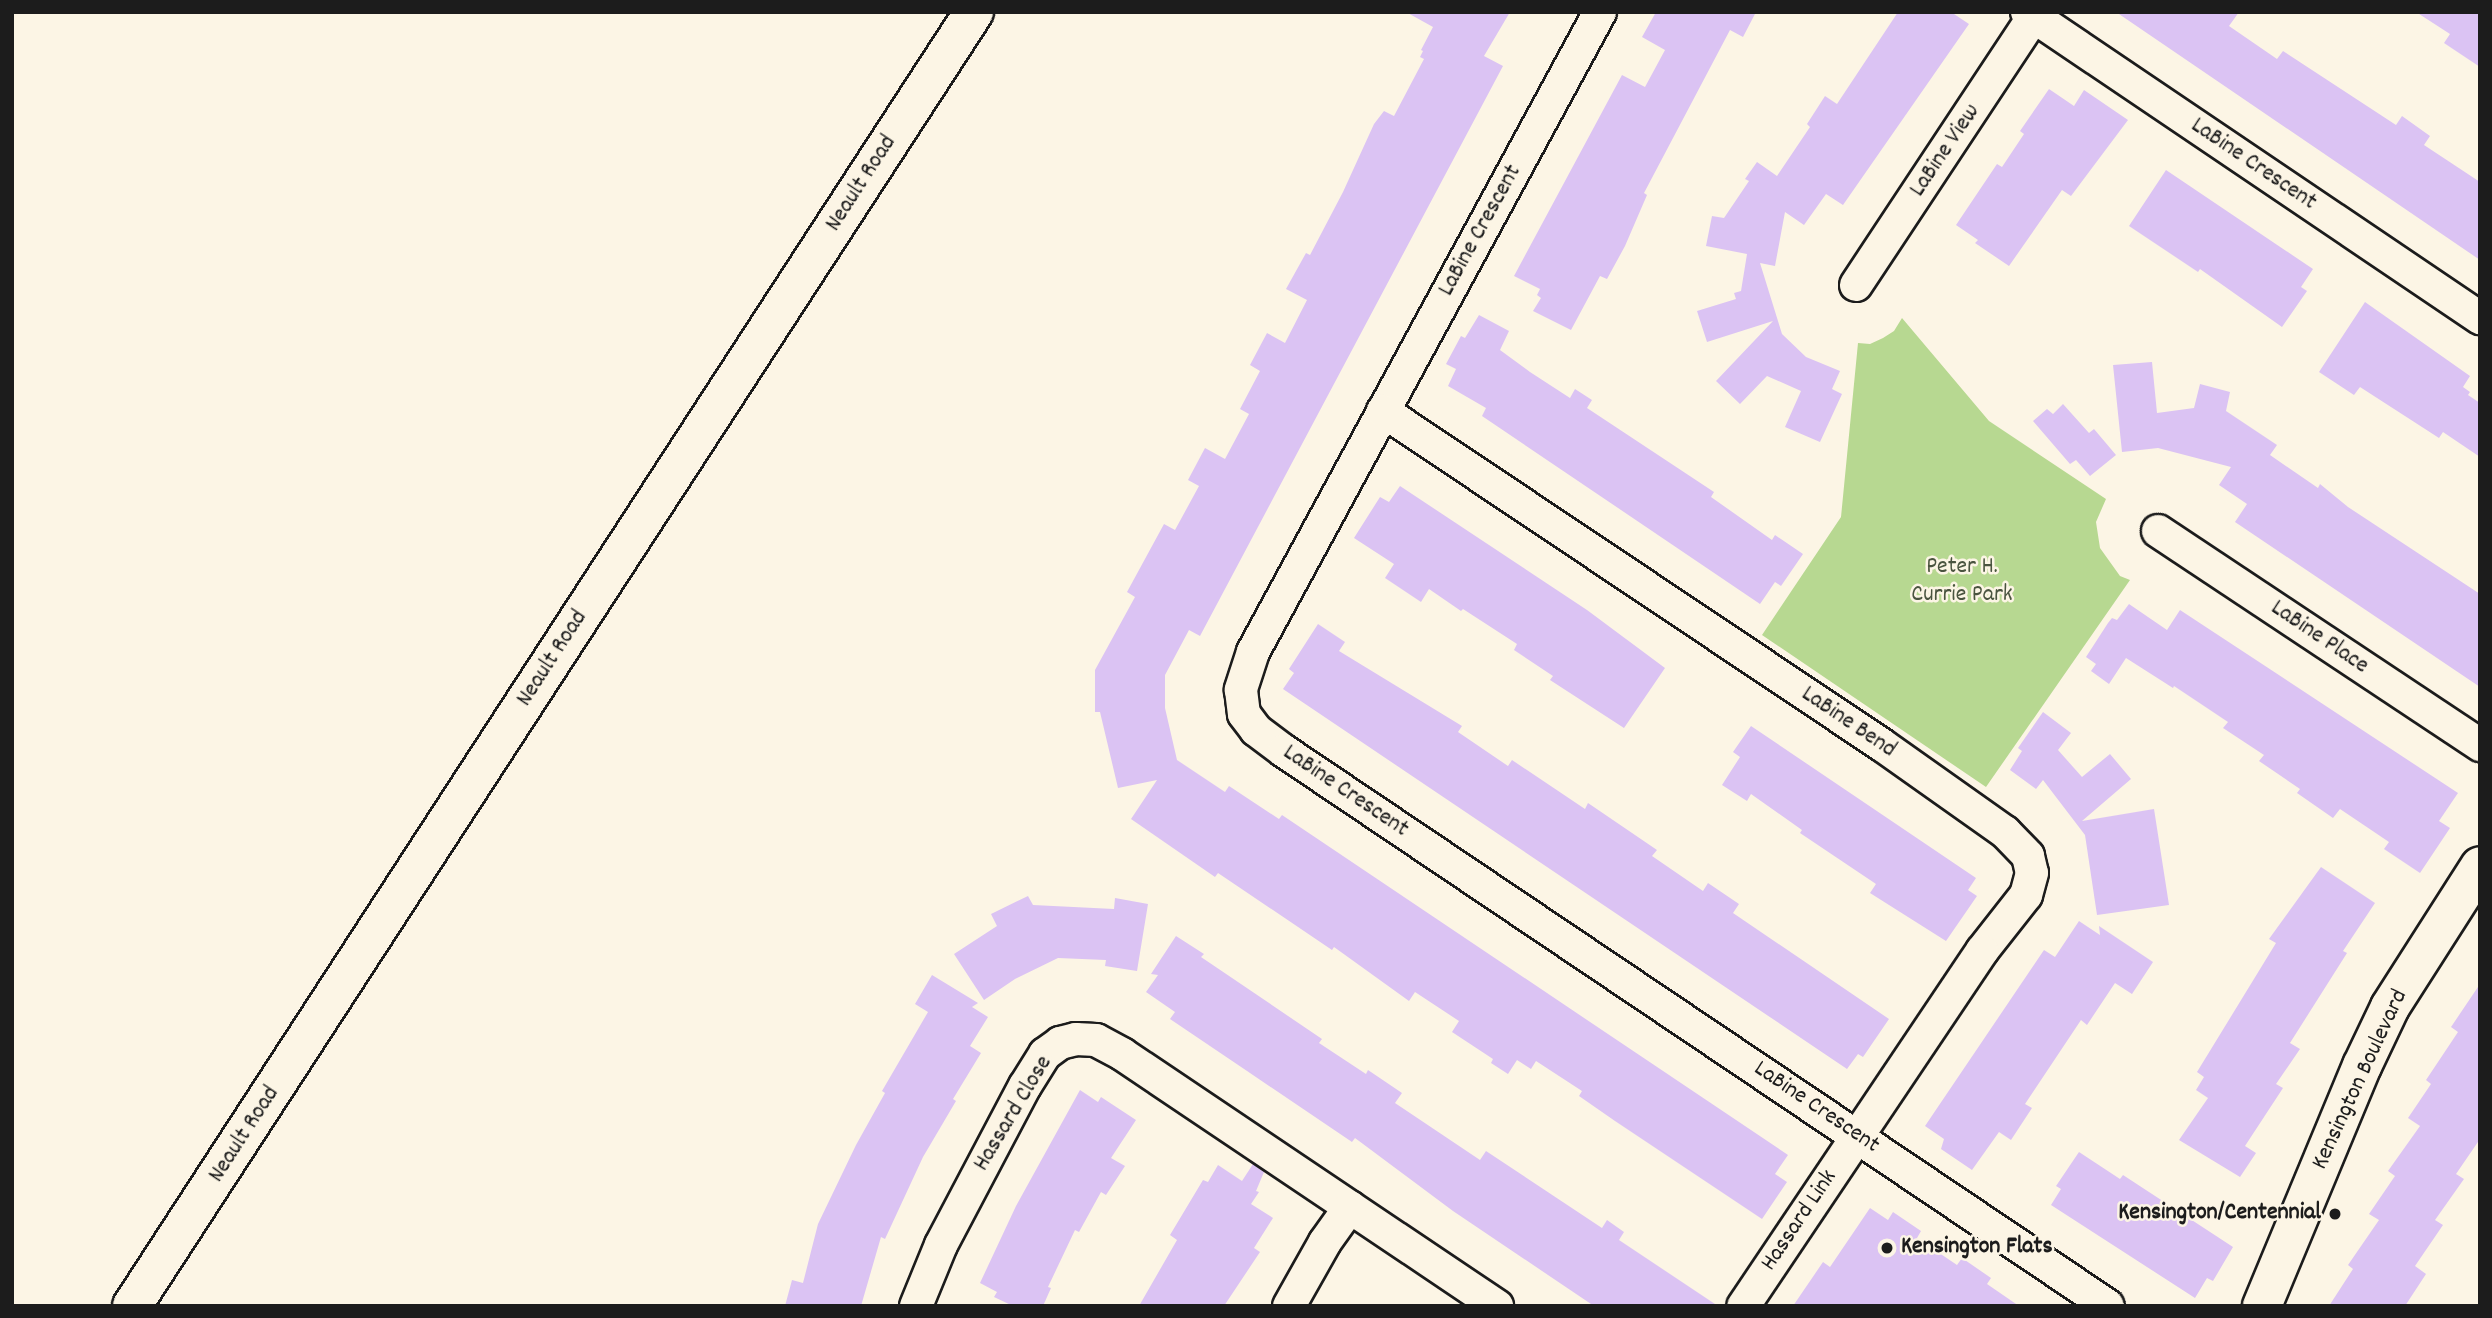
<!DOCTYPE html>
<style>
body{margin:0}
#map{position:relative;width:2492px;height:1318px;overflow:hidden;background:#fcf5e5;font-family:Dekko,sans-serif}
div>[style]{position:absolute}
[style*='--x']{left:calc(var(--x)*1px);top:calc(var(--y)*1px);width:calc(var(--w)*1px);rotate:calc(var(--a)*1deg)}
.green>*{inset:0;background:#b7d891}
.building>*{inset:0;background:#dbc3f3}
.roads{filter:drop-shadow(2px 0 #1c1c1c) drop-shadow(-2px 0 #1c1c1c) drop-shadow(0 2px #1c1c1c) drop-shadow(0 -2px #1c1c1c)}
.minor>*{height:32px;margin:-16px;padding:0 16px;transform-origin:16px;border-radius:16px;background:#fcf5e5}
.major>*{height:38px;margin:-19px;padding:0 19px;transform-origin:19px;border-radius:19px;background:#fcf5e5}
.dots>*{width:19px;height:19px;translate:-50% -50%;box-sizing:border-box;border:4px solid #fcf5e5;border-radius:50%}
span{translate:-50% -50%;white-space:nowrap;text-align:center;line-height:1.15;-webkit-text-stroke:5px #fcf5e5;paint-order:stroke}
.street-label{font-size:24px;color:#1c1c1c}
.park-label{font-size:24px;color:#4a543f}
.poi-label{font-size:24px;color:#1c1c1c;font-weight:700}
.right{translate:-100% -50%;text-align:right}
.left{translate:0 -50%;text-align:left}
.frame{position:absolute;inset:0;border:14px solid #1c1c1c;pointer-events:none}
</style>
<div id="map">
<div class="green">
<i style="clip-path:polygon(1902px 318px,1989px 421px,2106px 499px,2096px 522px,2100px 548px,2120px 576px,2130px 580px,1986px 787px,1762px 635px,1841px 517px,1858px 343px,1870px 344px,1883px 338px,1894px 331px)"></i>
</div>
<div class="building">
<i style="clip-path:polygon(1406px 12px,1510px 12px,1484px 56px,1503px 66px,1200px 636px,1189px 630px,1165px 675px,1165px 708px,1177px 760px,1225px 792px,1229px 786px,1279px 819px,1282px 815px,1788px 1155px,1775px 1174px,1787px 1182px,1762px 1219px,1615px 1121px,1579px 1096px,1582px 1091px,1536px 1061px,1531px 1069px,1517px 1060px,1508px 1074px,1491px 1063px,1493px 1059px,1452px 1032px,1459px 1021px,1415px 992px,1409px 1001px,1334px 947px,1332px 950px,1218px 873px,1215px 877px,1131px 819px,1157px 780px,1118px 788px,1100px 712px,1095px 712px,1095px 670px,1135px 597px,1127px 592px,1164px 524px,1175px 530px,1199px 486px,1188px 480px,1205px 448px,1225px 459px,1249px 414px,1240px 409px,1260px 371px,1250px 365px,1267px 333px,1285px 343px,1307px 300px,1286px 289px,1306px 253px,1310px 255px,1343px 192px,1374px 124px,1384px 111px,1394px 116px,1424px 59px,1420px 57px,1423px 51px,1421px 50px,1433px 27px)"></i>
<i style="clip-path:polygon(1656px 12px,1756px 12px,1743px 37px,1730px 30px,1644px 193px,1647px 195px,1625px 246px,1607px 279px,1600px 276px,1571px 330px,1533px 311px,1541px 298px,1537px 295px,1540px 289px,1514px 276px,1622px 75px,1645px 87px,1665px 50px,1642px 37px)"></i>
<i style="clip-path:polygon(1898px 12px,1951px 12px,1969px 24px,1843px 205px,1826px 194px,1804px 225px,1785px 212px,1775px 266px,1760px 263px,1782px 334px,1806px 357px,1840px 371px,1832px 389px,1842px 394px,1820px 442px,1785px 427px,1801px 391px,1767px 376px,1740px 404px,1716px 381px,1773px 321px,1707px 342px,1697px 311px,1736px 299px,1734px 293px,1741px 291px,1747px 254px,1706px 246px,1712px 216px,1724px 218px,1749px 181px,1745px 179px,1757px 162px,1777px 176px,1810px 127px,1807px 124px,1825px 96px,1837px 104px)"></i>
<i style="clip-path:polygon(2116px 12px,2239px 12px,2229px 26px,2277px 59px,2283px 51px,2396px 125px,2402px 116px,2430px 136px,2424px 145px,2480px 182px,2480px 260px)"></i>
<i style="clip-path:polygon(2416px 12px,2480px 12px,2480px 67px,2444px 43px,2450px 34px)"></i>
<i style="clip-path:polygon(2049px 89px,2074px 106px,2084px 90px,2128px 120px,2071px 196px,2062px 190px,2009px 266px,1975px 243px,1978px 240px,1956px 225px,1997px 164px,2002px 167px,2024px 134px,2020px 131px)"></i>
<i style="clip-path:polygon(2166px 170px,2313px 269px,2301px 287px,2307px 291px,2282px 327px,2200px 269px,2198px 272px,2129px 226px)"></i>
<i style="clip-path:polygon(2365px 302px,2470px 376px,2463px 387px,2470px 392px,2468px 395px,2480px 403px,2480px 457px,2443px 432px,2439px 438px,2360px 387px,2354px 395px,2319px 372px)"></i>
<i style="clip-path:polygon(1479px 315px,1509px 331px,1500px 350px,1530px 372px,1570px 398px,1575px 389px,1592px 400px,1587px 408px,1714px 492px,1711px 497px,1772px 540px,1775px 535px,1803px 554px,1781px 586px,1775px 582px,1760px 604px,1482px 416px,1486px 408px,1448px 386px,1456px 369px,1446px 364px,1461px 336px,1465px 338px)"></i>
<i style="clip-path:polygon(2152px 362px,2157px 413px,2194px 408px,2200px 384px,2230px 392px,2226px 411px,2277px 445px,2270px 455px,2318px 488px,2320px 484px,2348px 507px,2480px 594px,2480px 687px,2235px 522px,2247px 504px,2219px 485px,2231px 467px,2158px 448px,2122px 452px,2113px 365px)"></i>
<i style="clip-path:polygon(2063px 404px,2089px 433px,2094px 429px,2116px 455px,2090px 476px,2076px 460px,2070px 464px,2033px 421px,2047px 409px,2053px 414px)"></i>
<i style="clip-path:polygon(1400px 486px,1587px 610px,1665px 668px,1624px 728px,1550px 680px,1553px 676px,1514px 650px,1517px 644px,1463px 609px,1461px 611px,1429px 589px,1421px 602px,1385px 578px,1394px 564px,1354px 538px,1380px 497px,1389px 502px)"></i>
<i style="clip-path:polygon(2129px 604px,2167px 630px,2180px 610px,2458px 793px,2439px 821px,2450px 828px,2420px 873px,2384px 849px,2389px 842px,2340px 809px,2333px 818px,2297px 793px,2300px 789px,2259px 761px,2264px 755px,2223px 728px,2228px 722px,2174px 686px,2173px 688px,2126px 658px,2109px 684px,2091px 671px,2096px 664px,2086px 657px,2108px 623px,2112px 618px,2117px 620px)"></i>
<i style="clip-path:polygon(1318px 624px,1345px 642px,1339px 651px,1462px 726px,1458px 732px,1508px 766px,1512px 760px,1585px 809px,1588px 803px,1657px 850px,1652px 856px,1703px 891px,1708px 883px,1739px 904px,1733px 913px,1889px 1019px,1863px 1057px,1858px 1054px,1847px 1069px,1283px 689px,1294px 673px,1289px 669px)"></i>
<i style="clip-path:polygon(2043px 712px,2071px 733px,2058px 750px,2082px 777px,2110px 754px,2131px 779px,2082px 821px,2154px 809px,2169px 905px,2097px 915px,2085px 835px,2043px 780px,2036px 789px,2010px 770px,2022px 751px,2018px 748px)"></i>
<i style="clip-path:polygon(1751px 726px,1976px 878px,1968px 890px,1977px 896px,1946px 941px,1870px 893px,1876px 884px,1800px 833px,1802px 830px,1751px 794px,1747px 801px,1722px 785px,1740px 757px,1733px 752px)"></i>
<i style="clip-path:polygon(2321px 867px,2375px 903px,2343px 951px,2347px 953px,2290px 1043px,2300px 1049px,2276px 1084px,2283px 1088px,2245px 1146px,2256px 1153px,2240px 1177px,2179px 1140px,2208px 1098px,2196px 1090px,2204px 1077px,2197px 1072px,2276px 943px,2269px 939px)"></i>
<i style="clip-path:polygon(1028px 896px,1033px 905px,1114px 909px,1115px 898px,1148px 904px,1137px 971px,1105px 966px,1106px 960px,1058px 958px,1015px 979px,984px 1000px,954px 954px,997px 926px,991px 914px)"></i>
<i style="clip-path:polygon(2079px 921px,2100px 935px,2099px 926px,2153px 962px,2132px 994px,2115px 983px,2087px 1025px,2081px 1020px,2025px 1104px,2032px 1108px,2011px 1140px,1999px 1132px,1972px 1170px,1941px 1149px,1944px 1139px,1925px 1126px,2044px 950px,2055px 957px)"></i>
<i style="clip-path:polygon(1176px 936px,1204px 954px,1201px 957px,1322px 1039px,1319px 1043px,1366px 1074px,1368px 1070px,1402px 1093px,1395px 1103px,1480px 1160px,1486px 1151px,1602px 1228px,1607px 1220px,1624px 1232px,1619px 1240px,1718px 1306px,1594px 1306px,1453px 1211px,1355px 1138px,1352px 1142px,1250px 1073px,1170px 1019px,1175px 1012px,1146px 992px,1158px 975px,1151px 974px)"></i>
<i style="clip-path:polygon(932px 975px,978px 1003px,972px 1007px,988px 1017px,970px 1046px,981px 1053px,953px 1099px,956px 1101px,923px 1157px,885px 1239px,881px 1237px,861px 1306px,785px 1306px,792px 1280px,803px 1283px,818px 1224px,856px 1145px,885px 1093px,882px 1091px,928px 1012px,915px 1004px)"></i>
<i style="clip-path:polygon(2480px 984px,2480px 1139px,2456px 1174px,2464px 1179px,2435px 1220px,2443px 1225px,2415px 1266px,2426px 1274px,2405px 1306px,2329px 1306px,2353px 1269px,2348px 1265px,2379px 1220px,2369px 1214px,2395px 1176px,2388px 1171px,2420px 1126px,2408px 1118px,2431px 1084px,2426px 1080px,2458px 1032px,2451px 1027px)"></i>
<i style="clip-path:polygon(1080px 1090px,1098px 1102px,1101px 1097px,1136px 1120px,1111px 1158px,1125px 1166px,1106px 1195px,1101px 1192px,1079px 1232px,1075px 1230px,1048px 1287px,1051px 1288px,1043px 1306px,1013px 1306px,994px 1297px,997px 1292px,980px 1283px,1016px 1206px)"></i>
<i style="clip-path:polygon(2079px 1152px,2120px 1179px,2123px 1175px,2233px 1247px,2213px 1281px,2207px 1278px,2195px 1298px,2051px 1205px,2061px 1189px,2056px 1186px)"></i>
<i style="clip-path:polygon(1253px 1164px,1264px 1172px,1256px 1191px,1259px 1192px,1251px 1204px,1273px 1218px,1254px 1248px,1260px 1252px,1224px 1306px,1139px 1306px,1177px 1240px,1170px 1235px,1203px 1180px,1208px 1182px,1218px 1165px,1242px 1181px)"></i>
<i style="clip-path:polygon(1870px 1208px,1888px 1220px,1893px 1212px,1921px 1231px,1917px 1238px,1957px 1265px,1962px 1258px,1991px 1278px,1987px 1284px,2019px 1306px,1793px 1306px,1823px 1262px,1830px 1267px)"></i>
</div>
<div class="roads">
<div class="minor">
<i style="--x:1600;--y:12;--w:728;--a:118.47"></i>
<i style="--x:1253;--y:652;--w:40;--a:108"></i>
<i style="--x:1241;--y:690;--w:24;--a:83"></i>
<i style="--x:1244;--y:714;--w:20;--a:53"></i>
<i style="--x:1256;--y:730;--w:35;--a:37"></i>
<i style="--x:1284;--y:751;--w:993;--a:33.96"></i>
<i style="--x:2027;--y:12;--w:547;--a:34.04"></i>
<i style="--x:1856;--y:285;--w:328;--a:-56.5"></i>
<i style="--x:1383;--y:411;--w:600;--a:33.8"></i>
<i style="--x:1882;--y:745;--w:151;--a:35.3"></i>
<i style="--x:2005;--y:832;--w:33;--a:46"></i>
<i style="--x:2028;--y:856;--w:17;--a:77"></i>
<i style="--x:2032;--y:873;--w:23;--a:105"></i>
<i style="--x:2026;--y:895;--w:71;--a:128.2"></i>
<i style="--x:1982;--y:951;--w:428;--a:123.9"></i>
<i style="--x:2158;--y:531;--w:387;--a:33.6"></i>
<i style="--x:916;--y:1306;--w:66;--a:-67.7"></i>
<i style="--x:941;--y:1245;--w:180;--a:-62.2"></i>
<i style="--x:1025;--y:1086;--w:38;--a:-58"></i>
<i style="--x:1045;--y:1054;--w:19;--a:-36"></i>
<i style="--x:1060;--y:1043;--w:16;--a:-14"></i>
<i style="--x:1076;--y:1039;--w:20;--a:3"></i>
<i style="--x:1096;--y:1040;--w:30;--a:28"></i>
<i style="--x:1122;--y:1054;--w:452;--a:33.9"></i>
<i style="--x:1289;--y:1306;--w:73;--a:-60.6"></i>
<i style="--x:1325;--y:1242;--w:43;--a:-54.5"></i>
</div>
<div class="major">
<i style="--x:132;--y:1306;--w:1544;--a:-56.95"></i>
<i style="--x:2262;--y:1306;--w:260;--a:-67.4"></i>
<i style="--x:2362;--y:1066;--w:65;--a:-64.6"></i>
<i style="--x:2390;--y:1007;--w:167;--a:-57.4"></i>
</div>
</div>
<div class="dots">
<i style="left:2335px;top:1214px;background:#1c1c1c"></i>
<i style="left:1887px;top:1248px;background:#1c1c1c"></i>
</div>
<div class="street-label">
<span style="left:1946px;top:151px;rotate:-56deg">LaBine View</span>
<span style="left:2253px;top:165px;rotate:34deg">LaBine Crescent</span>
<span style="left:862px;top:184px;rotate:-57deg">Neault Road</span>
<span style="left:1481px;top:231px;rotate:-61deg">LaBine Crescent</span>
<span style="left:2319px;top:638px;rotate:34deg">LaBine Place</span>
<span style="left:553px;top:659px;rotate:-57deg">Neault Road</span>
<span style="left:1848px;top:723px;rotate:34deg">LaBine Bend</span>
<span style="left:1345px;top:792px;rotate:34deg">LaBine Crescent</span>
<span style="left:2361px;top:1080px;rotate:-65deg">Kensington Boulevard</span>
<span style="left:1816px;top:1108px;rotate:34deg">LaBine Crescent</span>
<span style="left:1014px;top:1114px;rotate:-59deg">Hassard Close</span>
<span style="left:245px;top:1135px;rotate:-57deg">Neault Road</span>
<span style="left:1800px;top:1221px;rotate:-56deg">Hassard Link</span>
</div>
<div class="park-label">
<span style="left:1962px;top:582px">Peter H.<br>Currie Park</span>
</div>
<div class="poi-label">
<span class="right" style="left:2321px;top:1214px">Kensington/Centennial</span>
<span class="left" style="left:1901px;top:1248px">Kensington Flats</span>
</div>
<div class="frame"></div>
</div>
